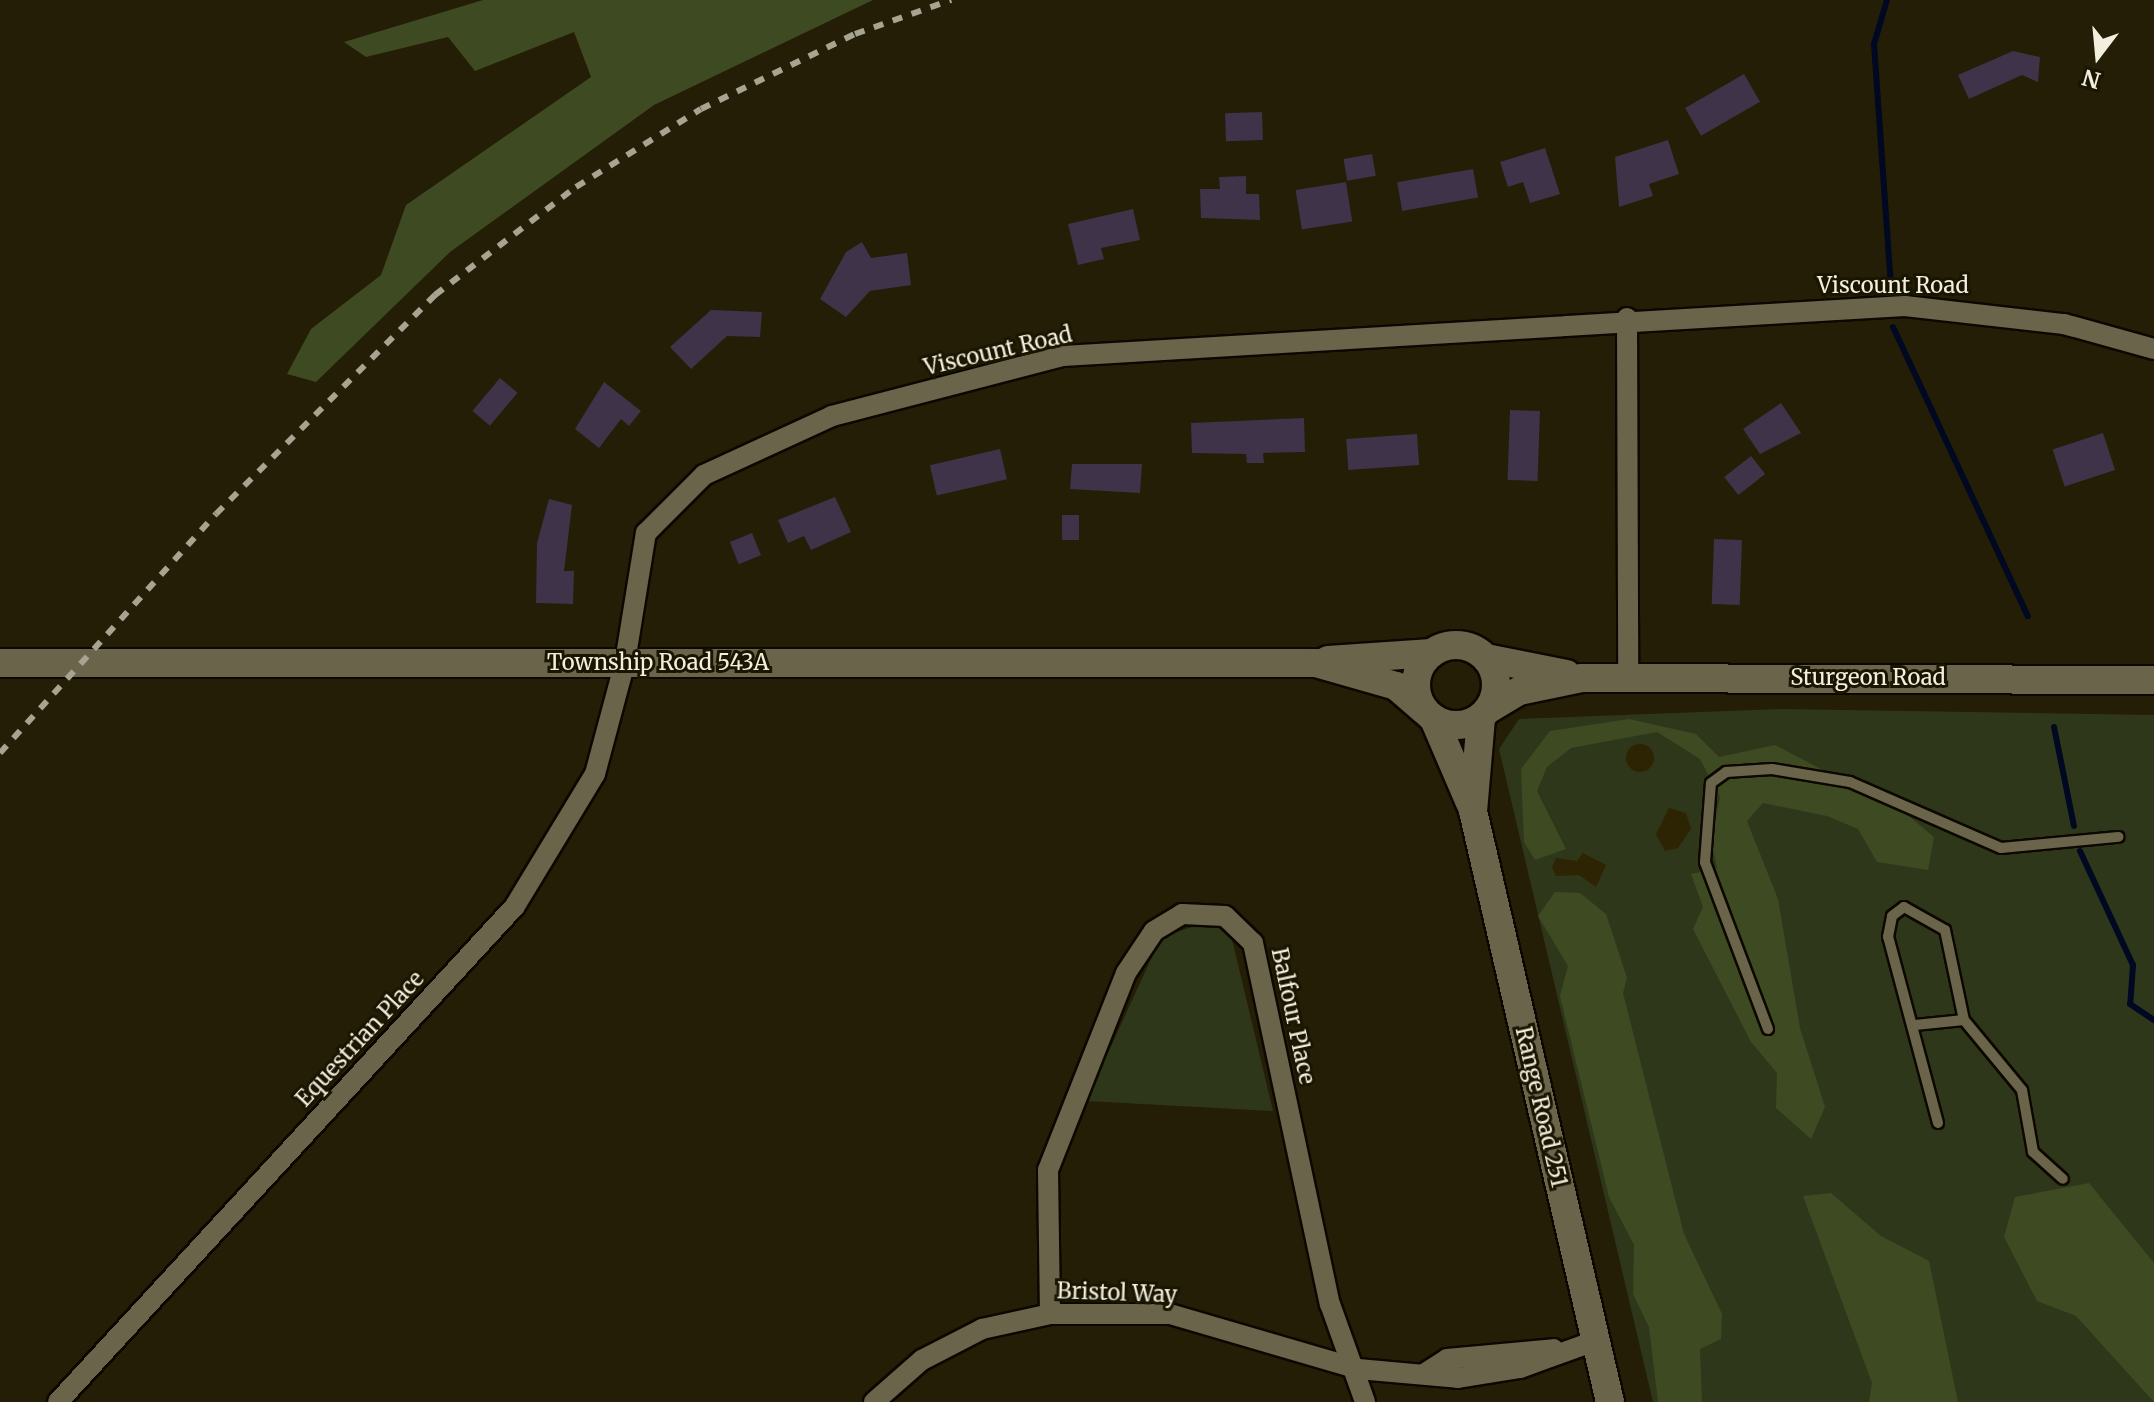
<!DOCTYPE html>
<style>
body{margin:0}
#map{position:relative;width:2154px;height:1402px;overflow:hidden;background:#231e05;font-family:Merriweather,serif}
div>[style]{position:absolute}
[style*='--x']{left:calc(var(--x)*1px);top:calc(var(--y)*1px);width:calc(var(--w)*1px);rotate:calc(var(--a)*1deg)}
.green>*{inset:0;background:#2f371b}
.forest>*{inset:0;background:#3e4a22}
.sand>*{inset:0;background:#2d2403}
.round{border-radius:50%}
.stream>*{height:6px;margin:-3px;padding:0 3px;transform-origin:3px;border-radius:3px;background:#000822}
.building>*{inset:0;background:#3e3349;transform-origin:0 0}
.roads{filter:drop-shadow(2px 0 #0c0800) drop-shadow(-2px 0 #0c0800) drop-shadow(0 2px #0c0800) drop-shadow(0 -2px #0c0800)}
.service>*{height:10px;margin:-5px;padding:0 5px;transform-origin:5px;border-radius:5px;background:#6a644a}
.minor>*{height:20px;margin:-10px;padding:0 10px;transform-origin:10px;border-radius:10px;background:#6a644a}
.secondary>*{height:28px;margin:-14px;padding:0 14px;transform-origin:14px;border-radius:14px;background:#6a644a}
.secondary>.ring{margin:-14px;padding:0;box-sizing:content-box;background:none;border:28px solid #6a644a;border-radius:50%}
.rail>*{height:6px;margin-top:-3px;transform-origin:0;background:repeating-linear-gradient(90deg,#a7a491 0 10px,transparent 0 20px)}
span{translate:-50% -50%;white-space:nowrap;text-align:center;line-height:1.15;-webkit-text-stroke:6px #1a1500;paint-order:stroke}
.street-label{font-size:22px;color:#f2efdf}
.north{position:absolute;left:2058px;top:16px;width:80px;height:80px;-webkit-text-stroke:6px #1a1500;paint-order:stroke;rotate:196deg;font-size:22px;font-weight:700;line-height:32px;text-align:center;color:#f2efdf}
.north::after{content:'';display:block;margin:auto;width:28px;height:36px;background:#f2efdf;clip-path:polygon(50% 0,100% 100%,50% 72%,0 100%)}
</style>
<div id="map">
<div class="green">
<i style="clip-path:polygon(1782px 709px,2154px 715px,2154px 1402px,1653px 1402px,1499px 749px,1519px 719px)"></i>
<i style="clip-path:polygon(1192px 927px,1219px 928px,1232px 939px,1273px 1111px,1086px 1101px,1161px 937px)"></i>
</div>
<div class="forest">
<i style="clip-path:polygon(483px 0,873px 0,654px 105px,450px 252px,316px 382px,287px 374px,311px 329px,381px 275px,406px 205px,591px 77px,574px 32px,475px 71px,448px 37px,366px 57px,344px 42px)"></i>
<i style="clip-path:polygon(1629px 719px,1696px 734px,1719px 757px,1775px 745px,1905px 813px,1934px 837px,1928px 870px,1877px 862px,1858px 829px,1827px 816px,1763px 803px,1747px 821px,1778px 899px,1800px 1028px,1825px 1107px,1811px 1139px,1776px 1108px,1777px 1073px,1751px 1042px,1693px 929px,1703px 907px,1691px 874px,1717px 868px,1711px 840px,1720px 797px,1700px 759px,1657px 732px,1571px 748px,1547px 767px,1537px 791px,1566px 849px,1535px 860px,1524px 842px,1521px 769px,1550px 731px)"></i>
<i style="clip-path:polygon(1555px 892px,1580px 893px,1606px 914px,1627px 978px,1623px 993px,1684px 1234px,1722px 1314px,1721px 1339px,1700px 1349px,1702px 1402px,1658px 1402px,1649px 1327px,1633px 1294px,1634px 1245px,1609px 1197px,1560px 996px,1568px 966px,1538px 916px)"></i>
<i style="clip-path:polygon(2089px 1183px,2154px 1263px,2154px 1402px,2076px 1316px,2037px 1301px,2004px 1237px,2015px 1197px)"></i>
<i style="clip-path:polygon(1831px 1193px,1881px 1236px,1929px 1261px,1958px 1402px,1869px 1402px,1872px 1383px,1803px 1196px)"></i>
</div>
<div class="sand">
<i class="round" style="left:1626px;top:744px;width:28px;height:28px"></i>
<i style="clip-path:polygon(1669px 808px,1686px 813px,1691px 829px,1678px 848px,1665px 851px,1656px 834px)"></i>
<i style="clip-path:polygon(1583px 853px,1606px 865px,1596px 887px,1579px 875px,1556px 876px,1552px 867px,1556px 858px,1577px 861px)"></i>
</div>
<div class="stream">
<i style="--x:1887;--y:0;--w:46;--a:106.5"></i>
<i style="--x:1874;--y:44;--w:243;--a:86"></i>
<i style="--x:1893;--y:327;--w:319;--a:65"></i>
<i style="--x:2054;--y:727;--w:101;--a:78.6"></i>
<i style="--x:2080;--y:851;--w:126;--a:65.1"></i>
<i style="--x:2133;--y:965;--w:39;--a:94"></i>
<i style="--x:2130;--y:1004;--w:29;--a:34"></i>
</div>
<div class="building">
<i style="clip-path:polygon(2013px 51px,2040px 57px,2038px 82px,2022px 75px,1969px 99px,1958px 75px)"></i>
<i style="left:1744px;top:74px;width:32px;height:68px;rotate:60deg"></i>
<i style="left:1262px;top:112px;width:28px;height:37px;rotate:88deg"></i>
<i style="clip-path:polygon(1668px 140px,1679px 174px,1649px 184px,1653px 196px,1619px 207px,1615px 157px)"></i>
<i style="clip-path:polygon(1545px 148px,1560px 194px,1530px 203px,1523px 182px,1508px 187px,1500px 162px)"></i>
<i style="left:1372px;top:154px;width:22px;height:29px;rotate:80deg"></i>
<i style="left:1473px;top:169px;width:29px;height:77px;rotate:80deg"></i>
<i style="clip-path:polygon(1246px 176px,1246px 194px,1259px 194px,1260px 220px,1201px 218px,1200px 189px,1220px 189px,1219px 177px)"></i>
<i style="left:1346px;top:182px;width:40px;height:51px;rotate:81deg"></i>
<i style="clip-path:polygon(1133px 209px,1140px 240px,1101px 248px,1104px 259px,1078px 265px,1068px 224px)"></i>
<i style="clip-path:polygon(862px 242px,871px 258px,907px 253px,911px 285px,870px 291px,846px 317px,820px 299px,846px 252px)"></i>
<i style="clip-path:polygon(711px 310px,762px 312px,760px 337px,727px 336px,691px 369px,670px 347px)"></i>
<i style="left:500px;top:378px;width:23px;height:43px;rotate:40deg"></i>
<i style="clip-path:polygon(604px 382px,641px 411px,629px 426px,621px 419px,599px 448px,575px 429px)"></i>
<i style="clip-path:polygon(1781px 403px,1801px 433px,1760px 454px,1743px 429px)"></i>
<i style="left:1510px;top:410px;width:30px;height:70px;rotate:2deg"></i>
<i style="clip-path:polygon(1304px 418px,1305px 452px,1263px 453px,1264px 463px,1247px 463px,1246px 454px,1192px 453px,1191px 423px)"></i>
<i style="left:2103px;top:433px;width:39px;height:53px;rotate:72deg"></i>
<i style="left:1417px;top:434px;width:31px;height:71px;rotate:86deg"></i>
<i style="left:1000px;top:449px;width:31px;height:72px;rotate:77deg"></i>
<i style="left:1751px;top:456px;width:23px;height:34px;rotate:52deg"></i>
<i style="clip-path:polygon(1072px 464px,1142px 464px,1140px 493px,1070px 489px)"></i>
<i style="clip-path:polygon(835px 497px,851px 532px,811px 550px,804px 536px,788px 543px,778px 520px)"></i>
<i style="clip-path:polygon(549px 499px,572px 505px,564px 571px,574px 571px,573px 604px,536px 603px,537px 543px)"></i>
<i style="left:1062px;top:515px;width:17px;height:25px"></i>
<i style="left:752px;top:533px;width:24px;height:24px;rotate:68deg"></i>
<i style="left:1714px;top:539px;width:28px;height:65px;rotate:2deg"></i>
</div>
<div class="roads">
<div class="service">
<i style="--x:1915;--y:1025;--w:49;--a:-5.8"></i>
<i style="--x:1768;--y:1029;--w:178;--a:-110.7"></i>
<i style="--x:1705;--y:862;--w:79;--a:-85.7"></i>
<i style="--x:1711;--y:783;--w:19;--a:-36"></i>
<i style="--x:1726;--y:772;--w:46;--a:-3.7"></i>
<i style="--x:1772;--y:769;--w:79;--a:9.5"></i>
<i style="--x:1850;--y:782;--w:165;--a:23.6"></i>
<i style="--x:2001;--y:848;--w:118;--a:-5.4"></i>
<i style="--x:1938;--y:1123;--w:193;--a:-105"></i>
<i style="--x:1888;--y:937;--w:21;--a:-79"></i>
<i style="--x:1892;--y:916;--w:15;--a:-37"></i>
<i style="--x:1904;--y:907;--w:47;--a:29.3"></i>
<i style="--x:1945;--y:930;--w:92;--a:78.1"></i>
<i style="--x:1964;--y:1020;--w:91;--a:50.4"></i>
<i style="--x:2022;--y:1090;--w:63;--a:79.9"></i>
<i style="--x:2033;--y:1152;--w:40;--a:42"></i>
</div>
<div class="minor">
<i style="--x:1627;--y:318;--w:359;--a:89.8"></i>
<i style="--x:1050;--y:1314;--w:144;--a:-90.8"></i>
<i style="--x:1048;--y:1170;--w:212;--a:-68.4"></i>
<i style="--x:1126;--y:973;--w:50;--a:-56.3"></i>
<i style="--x:1154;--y:931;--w:33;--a:-31"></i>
<i style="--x:1182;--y:914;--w:43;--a:2.7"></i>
<i style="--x:1225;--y:916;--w:39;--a:44"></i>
<i style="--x:1253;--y:943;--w:369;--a:78"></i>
<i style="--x:1330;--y:1304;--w:104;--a:70.3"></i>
<i style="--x:1424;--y:1374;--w:27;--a:-33"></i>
<i style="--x:1447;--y:1359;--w:107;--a:-5.3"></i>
<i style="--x:58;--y:1402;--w:674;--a:-47.34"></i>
<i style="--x:515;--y:906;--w:154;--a:-58.8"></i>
<i style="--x:595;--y:774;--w:116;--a:-75"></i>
<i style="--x:625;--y:662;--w:131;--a:-80.8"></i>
<i style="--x:646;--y:533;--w:82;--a:-45"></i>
<i style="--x:704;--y:475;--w:141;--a:-24.7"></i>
<i style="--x:832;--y:416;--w:239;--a:-14.6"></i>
<i style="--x:1063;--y:356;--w:843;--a:-3.4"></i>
<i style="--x:1905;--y:306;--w:160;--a:6.5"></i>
<i style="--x:2064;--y:324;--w:93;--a:15.5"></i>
<i style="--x:874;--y:1402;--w:64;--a:-41.2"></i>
<i style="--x:922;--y:1360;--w:68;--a:-27.3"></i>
<i style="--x:982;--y:1329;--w:70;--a:-12.4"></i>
<i style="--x:1050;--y:1314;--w:120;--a:0"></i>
<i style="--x:1170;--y:1314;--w:196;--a:16.3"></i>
<i style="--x:1358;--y:1369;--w:100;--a:5.1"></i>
<i style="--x:1458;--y:1378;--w:63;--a:-9.2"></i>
<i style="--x:1520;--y:1368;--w:80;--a:-19.8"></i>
</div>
<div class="secondary">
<i class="ring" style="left:1416px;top:645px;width:52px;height:52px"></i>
<i style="--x:1486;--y:658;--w:82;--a:11.3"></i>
<i style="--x:1328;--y:660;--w:104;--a:-3.9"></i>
<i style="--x:0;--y:663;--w:1316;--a:0"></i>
<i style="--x:1316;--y:663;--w:83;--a:16"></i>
<i style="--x:1396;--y:686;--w:37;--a:41"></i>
<i style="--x:1489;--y:709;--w:35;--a:-31"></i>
<i style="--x:1519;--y:691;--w:64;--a:-11.7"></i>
<i style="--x:1582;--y:678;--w:572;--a:0.2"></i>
<i style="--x:1481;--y:718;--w:93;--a:94.9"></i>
<i style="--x:1473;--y:811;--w:607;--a:76.95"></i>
<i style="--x:1434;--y:719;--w:91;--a:66.8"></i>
</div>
</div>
<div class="rail">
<i style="--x:0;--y:753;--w:322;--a:-47.9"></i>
<i style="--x:216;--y:514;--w:310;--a:-45"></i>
<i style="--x:435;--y:295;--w:178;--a:-37.5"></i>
<i style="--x:576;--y:187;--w:147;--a:-32"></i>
<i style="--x:701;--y:109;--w:171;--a:-26"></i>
<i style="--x:855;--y:34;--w:102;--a:-19.5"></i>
</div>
<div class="street-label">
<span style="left:1893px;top:286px">Viscount Road</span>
<span style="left:998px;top:351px;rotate:-13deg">Viscount Road</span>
<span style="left:658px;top:663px">Township Road 543A</span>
<span style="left:1868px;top:678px">Sturgeon Road</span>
<span style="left:1293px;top:1016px;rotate:78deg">Balfour Place</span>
<span style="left:360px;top:1039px;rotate:-47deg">Equestrian Place</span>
<span style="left:1541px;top:1107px;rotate:77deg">Range Road 251</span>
<span style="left:1117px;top:1293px;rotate:2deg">Bristol Way</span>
</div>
<div class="north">N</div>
</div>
